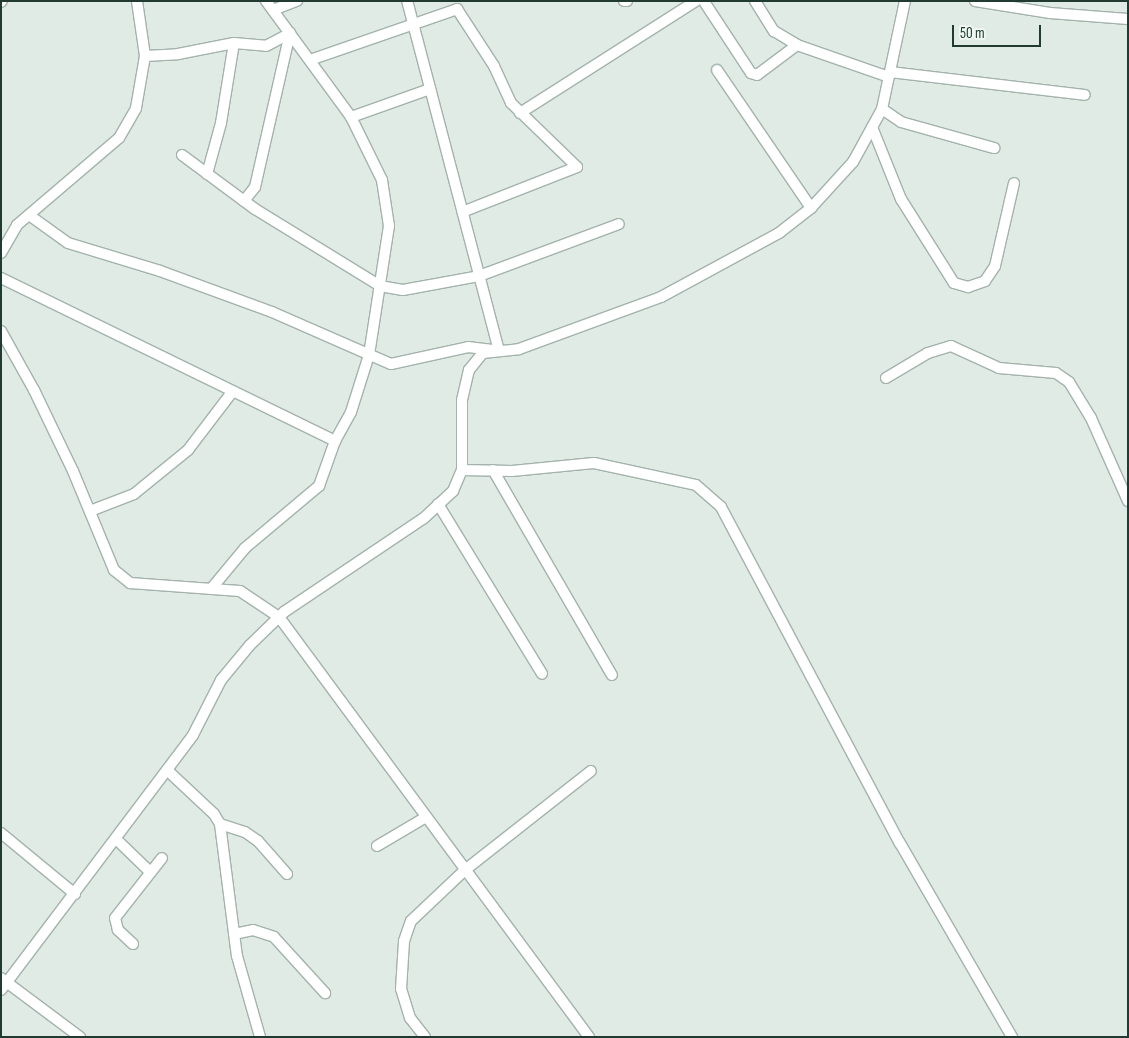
<!DOCTYPE html>
<style>
body{margin:0}
#map{position:relative;width:1129px;height:1038px;overflow:hidden;background:#e0ebe5;font-family:"Sofia Sans Condensed",sans-serif}
div>[style]{position:absolute}
[style*='--x']{left:calc(var(--x)*1px);top:calc(var(--y)*1px);width:calc(var(--w)*1px);rotate:calc(var(--a)*1deg)}
.roads{filter:drop-shadow(1px 0 #a3b3ac) drop-shadow(-1px 0 #a3b3ac) drop-shadow(0 1px #a3b3ac) drop-shadow(0 -1px #a3b3ac)}
.minor>*{height:10px;margin:-5px;padding:0 5px;transform-origin:5px;border-radius:5px;background:#fff}
span{translate:-50% -50%;white-space:nowrap;text-align:center;line-height:1.15;-webkit-text-stroke:4px #f0f7f3;paint-order:stroke}
.frame{position:absolute;inset:0;border:2px solid #213b32;pointer-events:none}
.scale{position:absolute;left:952px;top:25px;width:89px;height:22px;box-sizing:border-box;border:2px solid #213b32;border-top:0;padding-left:6px;font-size:15px;line-height:18px;white-space:nowrap;color:#213b32;-webkit-text-stroke:4px #f0f7f3;paint-order:stroke}
</style>
<div id="map">
<div class="roads">
<div class="minor">
<i style="--x:624;--y:1;--w:3;--a:0"></i>
<i style="--x:755;--y:1;--w:36;--a:58"></i>
<i style="--x:774;--y:31;--w:27;--a:31"></i>
<i style="--x:797;--y:45;--w:97;--a:19.2"></i>
<i style="--x:975;--y:1;--w:76;--a:9.1"></i>
<i style="--x:1050;--y:13;--w:78;--a:4.4"></i>
<i style="--x:1;--y:2;--w:1;--a:-45"></i>
<i style="--x:705;--y:3;--w:84;--a:56.7"></i>
<i style="--x:751;--y:73;--w:6;--a:18"></i>
<i style="--x:757;--y:75;--w:50;--a:-36.9"></i>
<i style="--x:273;--y:10;--w:26;--a:-21"></i>
<i style="--x:145;--y:56;--w:33;--a:-3"></i>
<i style="--x:178;--y:54;--w:57;--a:-11.1"></i>
<i style="--x:234;--y:43;--w:32;--a:5"></i>
<i style="--x:266;--y:46;--w:27;--a:-28"></i>
<i style="--x:310;--y:60;--w:156;--a:-19.1"></i>
<i style="--x:457;--y:9;--w:68;--a:57"></i>
<i style="--x:494;--y:66;--w:41;--a:65.3"></i>
<i style="--x:511;--y:103;--w:92;--a:44.1"></i>
<i style="--x:577;--y:167;--w:123;--a:158.6"></i>
<i style="--x:717;--y:70;--w:167;--a:55.7"></i>
<i style="--x:890;--y:72;--w:196;--a:6.7"></i>
<i style="--x:882;--y:109;--w:23;--a:34"></i>
<i style="--x:901;--y:122;--w:97;--a:15.6"></i>
<i style="--x:520;--y:113;--w:209;--a:-32.5"></i>
<i style="--x:351;--y:117;--w:84;--a:-19.5"></i>
<i style="--x:872;--y:127;--w:78;--a:68.1"></i>
<i style="--x:901;--y:199;--w:99;--a:57.8"></i>
<i style="--x:954;--y:283;--w:15;--a:16"></i>
<i style="--x:968;--y:287;--w:18;--a:-19"></i>
<i style="--x:985;--y:281;--w:18;--a:-56"></i>
<i style="--x:995;--y:266;--w:85;--a:-77.1"></i>
<i style="--x:182;--y:155;--w:91;--a:36.5"></i>
<i style="--x:255;--y:209;--w:147;--a:31.6"></i>
<i style="--x:380;--y:286;--w:23;--a:10"></i>
<i style="--x:403;--y:290;--w:77;--a:-10.4"></i>
<i style="--x:479;--y:276;--w:149;--a:-20.4"></i>
<i style="--x:207;--y:174;--w:53;--a:-74.6"></i>
<i style="--x:221;--y:123;--w:81;--a:-80.8"></i>
<i style="--x:244;--y:201;--w:18;--a:-52"></i>
<i style="--x:255;--y:187;--w:158;--a:-77.2"></i>
<i style="--x:29;--y:215;--w:48;--a:35.7"></i>
<i style="--x:68;--y:243;--w:96;--a:16.9"></i>
<i style="--x:160;--y:271;--w:119;--a:20.1"></i>
<i style="--x:272;--y:312;--w:130;--a:23.6"></i>
<i style="--x:391;--y:364;--w:79;--a:-12.4"></i>
<i style="--x:468;--y:347;--w:31;--a:7"></i>
<i style="--x:499;--y:351;--w:362;--a:-104.7"></i>
<i style="--x:1;--y:253;--w:32;--a:-60"></i>
<i style="--x:17;--y:225;--w:134;--a:-40.5"></i>
<i style="--x:119;--y:138;--w:34;--a:-60"></i>
<i style="--x:136;--y:108;--w:53;--a:-80.2"></i>
<i style="--x:145;--y:56;--w:56;--a:-98.3"></i>
<i style="--x:1;--y:278;--w:372;--a:26"></i>
<i style="--x:1;--y:331;--w:68;--a:60.8"></i>
<i style="--x:34;--y:390;--w:90;--a:64.3"></i>
<i style="--x:73;--y:471;--w:107;--a:67.5"></i>
<i style="--x:114;--y:570;--w:21;--a:39"></i>
<i style="--x:130;--y:583;--w:110;--a:4.2"></i>
<i style="--x:240;--y:591;--w:47;--a:33.7"></i>
<i style="--x:279;--y:617;--w:522;--a:53.57"></i>
<i style="--x:886;--y:378;--w:49;--a:-30.8"></i>
<i style="--x:928;--y:353;--w:24;--a:-17"></i>
<i style="--x:951;--y:346;--w:53;--a:24.6"></i>
<i style="--x:999;--y:368;--w:57;--a:5"></i>
<i style="--x:1056;--y:373;--w:16;--a:35"></i>
<i style="--x:1069;--y:382;--w:42;--a:58.6"></i>
<i style="--x:1091;--y:418;--w:91;--a:66"></i>
<i style="--x:462;--y:470;--w:50;--a:1.1"></i>
<i style="--x:512;--y:471;--w:82;--a:-5.6"></i>
<i style="--x:594;--y:463;--w:104;--a:12.2"></i>
<i style="--x:696;--y:485;--w:33;--a:41"></i>
<i style="--x:721;--y:507;--w:381;--a:62"></i>
<i style="--x:900;--y:843;--w:224;--a:60"></i>
<i style="--x:493;--y:470;--w:237;--a:59.9"></i>
<i style="--x:438;--y:504;--w:199;--a:58.5"></i>
<i style="--x:90;--y:511;--w:47;--a:-21.1"></i>
<i style="--x:134;--y:494;--w:70;--a:-39.2"></i>
<i style="--x:188;--y:450;--w:74;--a:-52.7"></i>
<i style="--x:211;--y:589;--w:53;--a:-50.3"></i>
<i style="--x:245;--y:548;--w:97;--a:-40"></i>
<i style="--x:319;--y:486;--w:48;--a:-70.4"></i>
<i style="--x:335;--y:441;--w:33;--a:-61"></i>
<i style="--x:351;--y:412;--w:60;--a:-72.5"></i>
<i style="--x:369;--y:355;--w:131;--a:-81.2"></i>
<i style="--x:389;--y:226;--w:47;--a:-98.7"></i>
<i style="--x:382;--y:180;--w:70;--a:-116.2"></i>
<i style="--x:351;--y:117;--w:144;--a:-126.2"></i>
<i style="--x:167;--y:770;--w:64;--a:43.1"></i>
<i style="--x:214;--y:814;--w:12;--a:59"></i>
<i style="--x:220;--y:824;--w:133;--a:82.7"></i>
<i style="--x:237;--y:956;--w:84;--a:74.1"></i>
<i style="--x:220;--y:824;--w:26;--a:18"></i>
<i style="--x:245;--y:832;--w:16;--a:35"></i>
<i style="--x:258;--y:841;--w:44;--a:48.7"></i>
<i style="--x:1;--y:833;--w:96;--a:39.5"></i>
<i style="--x:116;--y:839;--w:47;--a:44.1"></i>
<i style="--x:377;--y:846;--w:57;--a:-30.6"></i>
<i style="--x:234;--y:934;--w:19;--a:-12"></i>
<i style="--x:253;--y:930;--w:22;--a:18"></i>
<i style="--x:274;--y:937;--w:76;--a:47.7"></i>
<i style="--x:133;--y:944;--w:21;--a:-137"></i>
<i style="--x:118;--y:930;--w:12;--a:-104"></i>
<i style="--x:115;--y:918;--w:76;--a:-51.9"></i>
<i style="--x:1;--y:978;--w:99;--a:36.8"></i>
<i style="--x:1;--y:990;--w:319;--a:-53"></i>
<i style="--x:193;--y:735;--w:62;--a:-63"></i>
<i style="--x:221;--y:680;--w:45;--a:-50.4"></i>
<i style="--x:250;--y:645;--w:47;--a:-44.1"></i>
<i style="--x:284;--y:612;--w:169;--a:-33.9"></i>
<i style="--x:424;--y:518;--w:40;--a:-43"></i>
<i style="--x:453;--y:491;--w:23;--a:-67"></i>
<i style="--x:462;--y:470;--w:70;--a:-90"></i>
<i style="--x:462;--y:400;--w:31;--a:-77"></i>
<i style="--x:469;--y:370;--w:22;--a:-51"></i>
<i style="--x:483;--y:353;--w:36;--a:-6"></i>
<i style="--x:519;--y:349;--w:151;--a:-20.1"></i>
<i style="--x:661;--y:297;--w:134;--a:-28.5"></i>
<i style="--x:779;--y:233;--w:41;--a:-38"></i>
<i style="--x:811;--y:208;--w:62;--a:-47.6"></i>
<i style="--x:853;--y:162;--w:60;--a:-61.3"></i>
<i style="--x:882;--y:109;--w:110;--a:-78"></i>
<i style="--x:425;--y:1037;--w:24;--a:-128"></i>
<i style="--x:410;--y:1018;--w:30;--a:-107"></i>
<i style="--x:401;--y:989;--w:48;--a:-86.4"></i>
<i style="--x:404;--y:941;--w:21;--a:-71"></i>
<i style="--x:411;--y:921;--w:74;--a:-43.4"></i>
<i style="--x:465;--y:870;--w:160;--a:-38.2"></i>
</div>
</div>
<div class="frame"></div>
<div class="scale">50 m</div>
</div>
